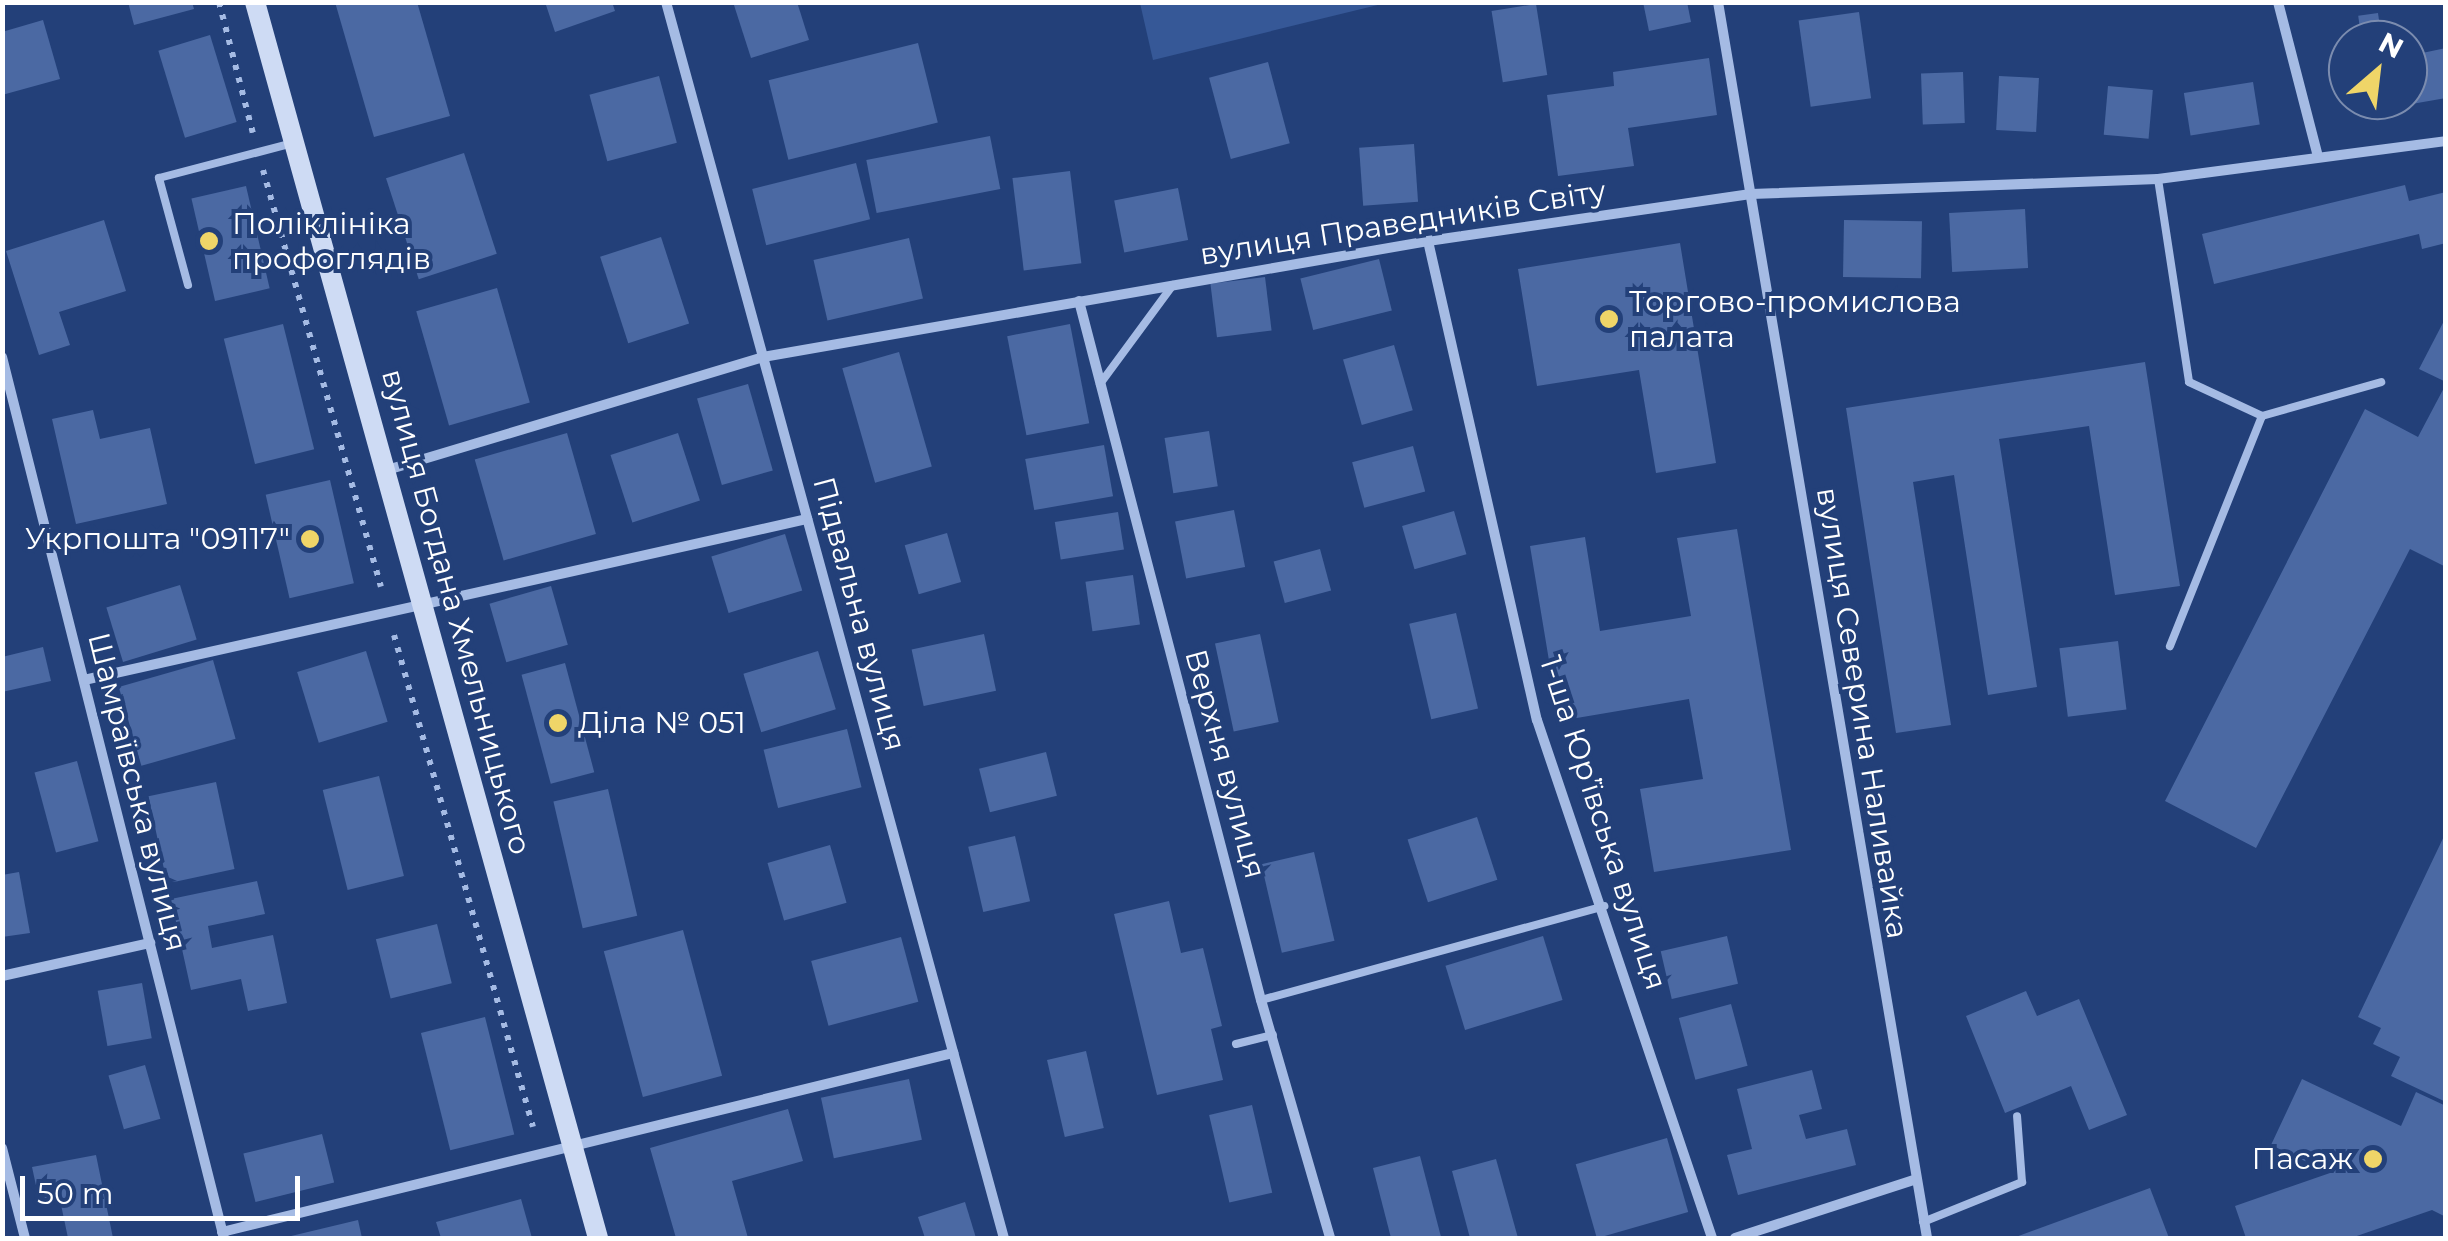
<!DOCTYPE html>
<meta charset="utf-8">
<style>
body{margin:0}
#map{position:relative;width:2448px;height:1241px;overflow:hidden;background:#234079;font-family:Montserrat,sans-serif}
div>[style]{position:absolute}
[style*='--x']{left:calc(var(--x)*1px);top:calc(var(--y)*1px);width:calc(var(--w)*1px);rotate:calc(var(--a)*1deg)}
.green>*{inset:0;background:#365897}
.building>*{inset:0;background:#4b69a3;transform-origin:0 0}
.path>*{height:6px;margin-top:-3px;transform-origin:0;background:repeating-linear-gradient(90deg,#a5bbe4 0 5px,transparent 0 13px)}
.lane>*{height:8px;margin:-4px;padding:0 4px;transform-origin:4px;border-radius:4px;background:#a5bbe4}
.street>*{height:10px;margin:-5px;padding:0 5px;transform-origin:5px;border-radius:5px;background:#a5bbe4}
.secondary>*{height:20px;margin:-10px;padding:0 10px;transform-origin:10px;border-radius:10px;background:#cedbf4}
.dots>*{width:28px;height:28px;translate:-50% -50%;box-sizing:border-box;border:5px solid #234079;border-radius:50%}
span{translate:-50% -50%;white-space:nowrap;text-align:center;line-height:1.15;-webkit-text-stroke:8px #234079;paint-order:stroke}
.street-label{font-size:30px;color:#fff}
.poi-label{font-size:30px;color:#fff}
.left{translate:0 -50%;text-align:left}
.right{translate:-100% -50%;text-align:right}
.frame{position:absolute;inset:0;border:5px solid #fff;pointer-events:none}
.north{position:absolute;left:2328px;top:20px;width:100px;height:100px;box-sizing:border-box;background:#234079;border:2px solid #7b8caf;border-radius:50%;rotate:28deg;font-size:28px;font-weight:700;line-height:40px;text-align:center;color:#fff}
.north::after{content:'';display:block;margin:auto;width:35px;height:45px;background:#efd568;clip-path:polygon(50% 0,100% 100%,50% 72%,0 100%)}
.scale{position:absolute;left:20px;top:1176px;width:280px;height:45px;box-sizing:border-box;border:5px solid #fff;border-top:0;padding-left:12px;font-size:30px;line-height:35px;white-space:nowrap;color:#fff;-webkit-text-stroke:8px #234079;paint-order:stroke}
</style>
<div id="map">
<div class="green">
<i style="clip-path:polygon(1390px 2px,1153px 60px,1140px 3px,1140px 2px)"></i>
</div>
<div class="building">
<i style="clip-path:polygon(128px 2px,192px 2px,194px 9px,134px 25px)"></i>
<i style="clip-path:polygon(335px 2px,417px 2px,450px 116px,374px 137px)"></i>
<i style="clip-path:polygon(545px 2px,612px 2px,615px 11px,555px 32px)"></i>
<i style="clip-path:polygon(733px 2px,797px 2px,809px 40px,751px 58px)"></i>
<i style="clip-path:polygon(1643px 2px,1687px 2px,1691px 22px,1649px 31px)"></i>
<i style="left:1536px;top:4px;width:72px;height:45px;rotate:81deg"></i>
<i style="left:1859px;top:12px;width:87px;height:61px;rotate:82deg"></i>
<i style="left:2378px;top:13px;width:27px;height:20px;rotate:82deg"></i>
<i style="clip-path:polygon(43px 20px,60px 79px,2px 95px,2px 32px)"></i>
<i style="left:210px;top:35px;width:91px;height:54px;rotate:73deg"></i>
<i style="left:918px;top:43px;width:82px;height:154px;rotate:76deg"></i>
<i style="clip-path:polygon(2446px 48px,2446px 98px,2406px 105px,2408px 56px)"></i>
<i style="clip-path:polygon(1709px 58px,1717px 115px,1628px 128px,1634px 166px,1558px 176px,1547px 95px,1614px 86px,1613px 72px)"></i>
<i style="left:1268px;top:62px;width:84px;height:61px;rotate:75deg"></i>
<i style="left:1963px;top:72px;width:51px;height:42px;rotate:88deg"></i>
<i style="left:659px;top:76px;width:69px;height:72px;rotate:75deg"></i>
<i style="left:1999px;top:76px;width:40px;height:54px;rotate:3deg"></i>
<i style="left:2253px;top:82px;width:43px;height:70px;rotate:81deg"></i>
<i style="left:2108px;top:86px;width:45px;height:49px;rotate:5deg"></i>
<i style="left:990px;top:136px;width:54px;height:126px;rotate:79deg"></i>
<i style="left:1414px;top:144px;width:58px;height:55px;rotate:86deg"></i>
<i style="left:464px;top:153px;width:106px;height:82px;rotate:72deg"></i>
<i style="left:856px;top:163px;width:58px;height:107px;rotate:76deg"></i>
<i style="left:1070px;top:171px;width:93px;height:58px;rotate:83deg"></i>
<i style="clip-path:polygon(2405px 185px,2409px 201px,2446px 192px,2446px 243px,2422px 249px,2419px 234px,2214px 284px,2202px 234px)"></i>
<i style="left:246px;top:186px;width:105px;height:56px;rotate:77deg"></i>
<i style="left:1178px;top:188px;width:53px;height:65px;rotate:79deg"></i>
<i style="left:2025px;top:209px;width:59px;height:76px;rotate:87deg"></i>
<i style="clip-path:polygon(104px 220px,126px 291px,59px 312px,70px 345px,39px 355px,6px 251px)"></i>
<i style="left:1844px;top:220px;width:78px;height:57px;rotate:1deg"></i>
<i style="left:661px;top:237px;width:91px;height:64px;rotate:72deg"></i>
<i style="left:909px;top:238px;width:62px;height:98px;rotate:77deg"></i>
<i style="clip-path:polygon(1680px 243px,1716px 463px,1656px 473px,1639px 370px,1537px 386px,1518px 269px)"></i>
<i style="left:1379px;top:259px;width:53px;height:81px;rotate:76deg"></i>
<i style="left:1265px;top:277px;width:54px;height:55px;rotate:83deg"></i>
<i style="left:497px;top:288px;width:119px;height:84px;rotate:74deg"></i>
<i style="clip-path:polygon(2446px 317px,2446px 382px,2419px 369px)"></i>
<i style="left:283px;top:324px;width:129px;height:61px;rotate:76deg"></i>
<i style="left:1070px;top:324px;width:101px;height:64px;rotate:79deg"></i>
<i style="left:1394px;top:345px;width:68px;height:53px;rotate:74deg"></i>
<i style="left:899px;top:352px;width:119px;height:59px;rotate:74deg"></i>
<i style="clip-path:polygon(2145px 362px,2180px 586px,2115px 595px,2089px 426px,1999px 439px,2037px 687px,1988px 695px,1954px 475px,1913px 482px,1951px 725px,1896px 733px,1846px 408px)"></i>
<i style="left:748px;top:384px;width:90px;height:53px;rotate:74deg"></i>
<i style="clip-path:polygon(2446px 384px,2446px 567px,2410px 549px,2256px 848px,2165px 801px,2365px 409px,2418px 437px)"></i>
<i style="clip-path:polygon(93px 410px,100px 439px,150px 428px,167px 504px,76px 524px,52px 419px)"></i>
<i style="left:1209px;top:431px;width:56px;height:45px;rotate:81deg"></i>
<i style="left:567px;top:433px;width:105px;height:96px;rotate:74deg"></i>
<i style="left:678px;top:433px;width:71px;height:71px;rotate:72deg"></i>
<i style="left:1104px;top:445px;width:52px;height:80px;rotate:80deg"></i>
<i style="left:1413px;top:446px;width:47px;height:63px;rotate:75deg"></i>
<i style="left:330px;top:480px;width:106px;height:66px;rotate:77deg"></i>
<i style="left:1234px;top:510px;width:58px;height:60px;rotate:79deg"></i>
<i style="left:1454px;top:511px;width:45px;height:54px;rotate:74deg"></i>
<i style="left:1118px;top:512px;width:38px;height:64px;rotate:81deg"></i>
<i style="clip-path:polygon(1737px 529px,1791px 850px,1654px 872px,1640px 789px,1703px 779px,1689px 699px,1559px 721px,1530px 546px,1585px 537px,1600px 631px,1691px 616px,1677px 538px)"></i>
<i style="left:947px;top:533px;width:51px;height:44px;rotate:74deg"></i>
<i style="left:785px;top:534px;width:59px;height:77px;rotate:73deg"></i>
<i style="left:1320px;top:549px;width:43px;height:48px;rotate:75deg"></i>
<i style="left:1133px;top:575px;width:50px;height:48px;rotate:82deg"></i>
<i style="left:180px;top:585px;width:57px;height:77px;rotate:73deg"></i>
<i style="left:551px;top:586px;width:61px;height:64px;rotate:74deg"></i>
<i style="left:1456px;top:613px;width:98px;height:48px;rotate:77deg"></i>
<i style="left:984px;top:634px;width:58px;height:74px;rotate:78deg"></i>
<i style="left:1260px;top:634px;width:90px;height:46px;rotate:78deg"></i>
<i style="left:2118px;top:641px;width:69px;height:59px;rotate:83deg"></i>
<i style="clip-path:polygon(43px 647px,51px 681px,2px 692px,2px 657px)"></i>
<i style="left:366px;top:651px;width:74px;height:72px;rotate:73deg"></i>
<i style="left:818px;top:651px;width:61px;height:78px;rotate:73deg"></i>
<i style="left:213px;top:660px;width:82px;height:98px;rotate:74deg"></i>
<i style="left:565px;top:663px;width:113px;height:45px;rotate:75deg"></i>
<i style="left:847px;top:729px;width:60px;height:86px;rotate:76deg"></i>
<i style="left:1046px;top:752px;width:45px;height:69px;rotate:76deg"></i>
<i style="left:77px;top:761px;width:83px;height:44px;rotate:75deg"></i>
<i style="left:379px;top:776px;width:103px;height:58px;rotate:76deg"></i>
<i style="left:216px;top:782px;width:89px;height:69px;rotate:78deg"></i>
<i style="left:608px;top:789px;width:130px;height:56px;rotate:77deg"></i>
<i style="left:1477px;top:817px;width:66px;height:73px;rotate:72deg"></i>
<i style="clip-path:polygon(2446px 832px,2446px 1102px,2391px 1076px,2400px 1057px,2373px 1044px,2381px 1028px,2358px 1017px)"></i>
<i style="left:1015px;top:836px;width:67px;height:48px;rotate:77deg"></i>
<i style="left:830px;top:845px;width:60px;height:65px;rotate:74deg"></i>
<i style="left:1314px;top:852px;width:91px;height:54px;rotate:77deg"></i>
<i style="clip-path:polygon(19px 872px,30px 933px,2px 937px,2px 875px)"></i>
<i style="clip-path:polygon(257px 881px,265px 914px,208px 926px,212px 948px,273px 935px,287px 1003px,248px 1011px,241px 979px,191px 990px,171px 899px)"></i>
<i style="clip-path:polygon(1169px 901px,1181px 953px,1203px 948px,1222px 1026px,1211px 1029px,1223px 1080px,1157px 1095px,1114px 914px)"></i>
<i style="left:437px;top:924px;width:61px;height:63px;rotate:76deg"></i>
<i style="left:683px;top:930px;width:151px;height:82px;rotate:75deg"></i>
<i style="left:1543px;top:936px;width:67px;height:102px;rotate:73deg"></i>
<i style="left:1727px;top:936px;width:49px;height:68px;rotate:77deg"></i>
<i style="left:901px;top:937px;width:67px;height:93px;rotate:75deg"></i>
<i style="left:142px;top:983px;width:56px;height:45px;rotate:80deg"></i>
<i style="clip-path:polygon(2026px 991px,2037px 1016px,2079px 999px,2127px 1115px,2089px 1130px,2071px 1086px,2005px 1113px,1966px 1016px)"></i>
<i style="left:1731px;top:1004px;width:64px;height:54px;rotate:75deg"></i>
<i style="left:485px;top:1017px;width:121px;height:66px;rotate:76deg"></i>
<i style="left:1086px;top:1051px;width:79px;height:40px;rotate:77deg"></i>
<i style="left:145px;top:1065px;width:56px;height:38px;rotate:74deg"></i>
<i style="clip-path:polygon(1812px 1070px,1822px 1109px,1799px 1115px,1806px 1139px,1847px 1129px,1856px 1165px,1738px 1195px,1727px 1155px,1752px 1149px,1737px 1089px)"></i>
<i style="left:909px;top:1079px;width:62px;height:90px;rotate:78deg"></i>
<i style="clip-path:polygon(2302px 1079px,2401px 1126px,2416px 1092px,2446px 1106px,2446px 1217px,2432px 1210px,2351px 1238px,2246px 1238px,2235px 1206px,2330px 1173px,2271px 1145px)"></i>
<i style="left:1252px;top:1105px;width:90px;height:44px;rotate:77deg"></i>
<i style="clip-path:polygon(788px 1109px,803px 1161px,732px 1181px,748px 1238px,676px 1238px,650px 1148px)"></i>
<i style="left:322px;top:1134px;width:50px;height:81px;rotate:76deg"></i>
<i style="left:1667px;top:1138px;width:77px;height:95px;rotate:74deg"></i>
<i style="clip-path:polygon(96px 1155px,113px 1238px,68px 1238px,60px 1200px,40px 1204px,32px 1167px)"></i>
<i style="clip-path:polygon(1420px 1156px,1441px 1237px,1391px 1238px,1373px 1168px)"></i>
<i style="clip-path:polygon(1496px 1159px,1518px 1238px,1470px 1238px,1452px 1171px)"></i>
<i style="clip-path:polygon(2150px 1188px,2169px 1238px,2013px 1238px)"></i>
<i style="clip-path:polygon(521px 1199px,532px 1238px,441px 1238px,436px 1222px)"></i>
<i style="clip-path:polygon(965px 1202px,976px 1238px,925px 1238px,918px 1217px)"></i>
<i style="clip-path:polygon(358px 1220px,362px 1238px,287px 1238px,287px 1237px)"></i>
</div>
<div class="path">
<i style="--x:219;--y:2;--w:135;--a:75.5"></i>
<i style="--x:263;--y:170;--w:433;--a:74.2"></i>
<i style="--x:394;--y:635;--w:511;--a:74.22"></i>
</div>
<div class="lane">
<i style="--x:2158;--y:179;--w:205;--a:81.3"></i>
<i style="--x:2189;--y:382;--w:81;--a:25"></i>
<i style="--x:2262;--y:416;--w:248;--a:111.8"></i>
<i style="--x:188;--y:285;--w:111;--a:-105.2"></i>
<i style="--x:159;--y:178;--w:138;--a:-14.6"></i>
<i style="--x:1100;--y:384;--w:123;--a:-53.6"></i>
<i style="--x:2262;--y:416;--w:124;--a:-15.9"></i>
<i style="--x:1261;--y:1000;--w:356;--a:-15.3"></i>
<i style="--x:1236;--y:1044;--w:38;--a:-14"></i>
<i style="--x:1923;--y:1222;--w:107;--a:-22"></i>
<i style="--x:2022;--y:1182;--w:66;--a:-94.3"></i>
</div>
<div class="street">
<i style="--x:666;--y:2;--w:1281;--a:74.71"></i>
<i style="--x:1718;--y:2;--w:1254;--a:80.4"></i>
<i style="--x:2278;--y:2;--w:156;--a:75.5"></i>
<i style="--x:1428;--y:241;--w:491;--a:77.2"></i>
<i style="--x:1537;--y:720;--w:547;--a:71.33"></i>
<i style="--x:1079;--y:301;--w:722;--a:75.41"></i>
<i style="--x:1261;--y:1000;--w:248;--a:73.8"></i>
<i style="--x:2;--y:357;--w:909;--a:75.86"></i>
<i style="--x:387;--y:470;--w:393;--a:-16.7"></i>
<i style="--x:763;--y:357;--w:675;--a:-9.89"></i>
<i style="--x:1428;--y:241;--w:326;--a:-8.3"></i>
<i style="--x:1751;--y:194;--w:407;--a:-2.1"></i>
<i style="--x:2158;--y:179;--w:290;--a:-7.5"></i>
<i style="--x:84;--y:680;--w:741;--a:-12.55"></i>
<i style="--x:2;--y:976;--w:152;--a:-12.6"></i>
<i style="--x:2;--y:1148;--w:93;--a:75.7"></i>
<i style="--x:222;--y:1232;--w:753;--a:-13.76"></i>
<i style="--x:1735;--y:1238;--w:187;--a:-18"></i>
</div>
<div class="secondary">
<i style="--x:255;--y:2;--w:1283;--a:74.49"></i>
</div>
<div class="dots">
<i style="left:209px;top:241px;background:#efd568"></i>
<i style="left:1609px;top:319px;background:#efd568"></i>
<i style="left:310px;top:539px;background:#efd568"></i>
<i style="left:558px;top:723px;background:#efd568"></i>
<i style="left:2373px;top:1159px;background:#efd568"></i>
</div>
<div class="street-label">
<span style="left:1403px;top:223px;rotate:-9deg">вулиця Праведників Світу</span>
<span style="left:456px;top:612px;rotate:75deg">вулиця Богдана Хмельницького</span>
<span style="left:859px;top:614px;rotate:75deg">Підвальна вулиця</span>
<span style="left:1862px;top:713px;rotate:81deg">вулиця Северина Наливайка</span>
<span style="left:1225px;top:764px;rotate:75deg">Верхня вулиця</span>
<span style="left:137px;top:792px;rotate:76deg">Шамраївська вулиця</span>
<span style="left:1603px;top:823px;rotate:72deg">1-ша Юрʼївська вулиця</span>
</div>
<div class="poi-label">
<span class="left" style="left:232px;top:241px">Поліклініка<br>профоглядів</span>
<span class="left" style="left:1629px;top:319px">Торгово-промислова<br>палата</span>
<span class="right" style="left:290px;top:539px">Укрпошта "09117"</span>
<span class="left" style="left:578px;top:723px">Діла № 051</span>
<span class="right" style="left:2353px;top:1159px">Пасаж</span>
</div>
<div class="frame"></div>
<div class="north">N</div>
<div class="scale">50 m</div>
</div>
